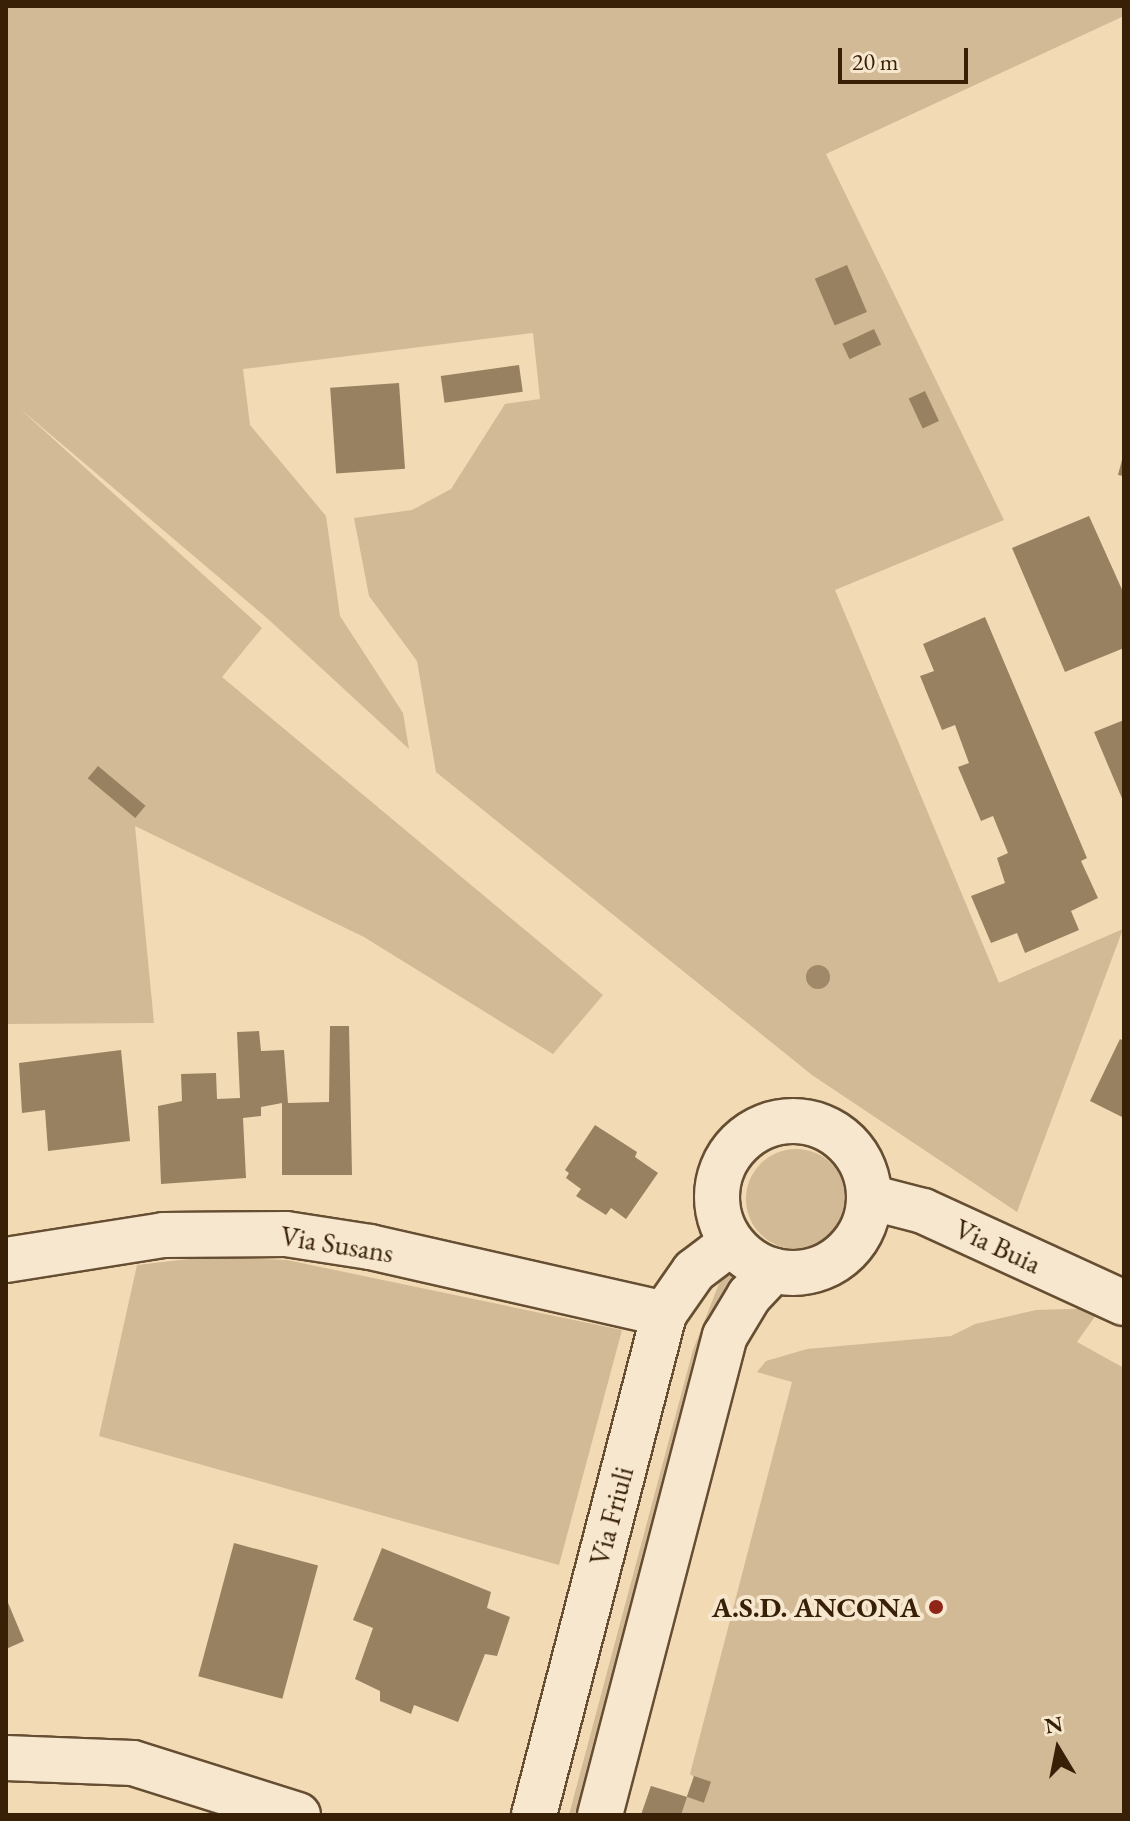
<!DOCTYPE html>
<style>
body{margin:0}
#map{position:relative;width:1130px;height:1821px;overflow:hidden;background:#f1dab4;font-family:"EB Garamond",serif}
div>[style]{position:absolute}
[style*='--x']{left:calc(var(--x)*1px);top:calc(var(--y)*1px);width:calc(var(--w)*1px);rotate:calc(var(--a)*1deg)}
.green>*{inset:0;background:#d2ba96}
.round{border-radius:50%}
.building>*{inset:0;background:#988160;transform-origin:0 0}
.roads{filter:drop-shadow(2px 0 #664e32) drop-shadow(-2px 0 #664e32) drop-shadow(0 2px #664e32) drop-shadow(0 -2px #664e32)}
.minor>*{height:44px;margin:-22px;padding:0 22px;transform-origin:22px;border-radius:22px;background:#f6e7ce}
.minor>.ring{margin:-22px;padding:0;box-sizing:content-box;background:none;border:44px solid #f6e7ce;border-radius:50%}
.trees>*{width:24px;height:24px;margin:-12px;border-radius:50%;background:#a08968}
.dots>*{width:22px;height:22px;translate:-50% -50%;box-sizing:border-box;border:4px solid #f6e7ce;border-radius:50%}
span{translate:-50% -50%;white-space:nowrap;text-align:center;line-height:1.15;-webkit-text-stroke:8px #f6e7ce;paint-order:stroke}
.street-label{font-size:28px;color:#382006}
.poi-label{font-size:28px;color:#382006;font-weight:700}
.right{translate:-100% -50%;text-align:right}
.frame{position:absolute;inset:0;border:8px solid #382006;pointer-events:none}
.north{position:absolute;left:1018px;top:1709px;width:80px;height:80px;-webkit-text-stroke:6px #f6e7ce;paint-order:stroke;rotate:350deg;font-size:22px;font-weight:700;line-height:32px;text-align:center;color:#382006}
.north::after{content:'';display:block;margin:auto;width:28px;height:36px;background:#382006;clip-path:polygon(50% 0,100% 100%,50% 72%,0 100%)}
.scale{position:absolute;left:838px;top:48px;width:130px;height:36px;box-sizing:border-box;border:4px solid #382006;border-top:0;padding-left:10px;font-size:24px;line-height:28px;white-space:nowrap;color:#382006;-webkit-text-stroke:6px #f6e7ce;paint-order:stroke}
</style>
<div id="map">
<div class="green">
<i style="clip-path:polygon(6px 6px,1124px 6px,1124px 16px,826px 154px,1004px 520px,835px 590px,999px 983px,1123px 929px,1017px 1212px,812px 1075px,436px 772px,417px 661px,369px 596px,354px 518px,412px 510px,451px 489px,505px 404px,540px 399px,533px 333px,243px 369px,250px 425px,326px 516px,340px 616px,403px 713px,409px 749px,268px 619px,18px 407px,262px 628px,222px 677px,603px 995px,553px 1054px,364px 937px,135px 826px,154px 1023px,6px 1024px)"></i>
<i class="round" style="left:746px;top:1149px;width:100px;height:100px"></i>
<i style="clip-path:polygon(206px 1257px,287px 1260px,622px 1330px,559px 1565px,99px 1436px,137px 1265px)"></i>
<i style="clip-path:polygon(731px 1273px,734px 1281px,583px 1815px,569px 1815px,693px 1350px,722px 1276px)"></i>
<i style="clip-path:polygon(1101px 1308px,1077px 1342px,1124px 1368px,1124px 1815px,641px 1815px,651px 1786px,687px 1797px,694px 1777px,690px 1774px,792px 1382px,757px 1372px,766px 1361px,807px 1349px,951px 1336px,975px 1324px,1036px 1310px)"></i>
</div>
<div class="building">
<i style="left:847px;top:265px;width:51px;height:35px;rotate:67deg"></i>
<i style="left:874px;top:329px;width:17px;height:35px;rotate:65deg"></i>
<i style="left:519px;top:365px;width:27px;height:79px;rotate:82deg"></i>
<i style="left:399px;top:383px;width:86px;height:69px;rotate:86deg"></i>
<i style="left:925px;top:391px;width:33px;height:18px;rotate:65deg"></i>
<i style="clip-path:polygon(1123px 456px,1124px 456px,1124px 476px,1118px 475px)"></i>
<i style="clip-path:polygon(1089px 516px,1124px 594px,1124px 648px,1065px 672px,1012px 548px)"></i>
<i style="clip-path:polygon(985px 617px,1087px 858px,1081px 861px,1098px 898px,1071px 911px,1079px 930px,1025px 953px,1017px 933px,991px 943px,971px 896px,1005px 883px,997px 858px,1008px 853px,993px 816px,981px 821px,958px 767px,969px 763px,955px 725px,942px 730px,920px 676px,934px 671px,923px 644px)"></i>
<i style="clip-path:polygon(1124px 720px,1124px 803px,1094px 732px)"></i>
<i style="left:98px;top:766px;width:62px;height:16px;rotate:40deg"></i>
<i style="clip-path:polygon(330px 1026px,349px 1026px,352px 1175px,282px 1175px,282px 1103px,261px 1107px,261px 1116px,243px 1118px,246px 1178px,161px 1184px,158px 1106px,182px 1101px,181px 1074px,216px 1073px,217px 1099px,240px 1098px,237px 1032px,259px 1031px,261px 1051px,284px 1050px,288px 1103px,329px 1102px)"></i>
<i style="clip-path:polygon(1120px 1039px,1124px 1041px,1124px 1118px,1090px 1101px)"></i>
<i style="clip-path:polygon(121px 1050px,130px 1141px,48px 1151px,45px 1110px,22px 1113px,19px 1063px)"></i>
<i style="clip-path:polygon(595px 1125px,637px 1152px,635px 1157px,658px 1173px,626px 1219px,611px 1208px,606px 1215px,576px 1196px,581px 1189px,566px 1178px,569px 1173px,565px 1170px)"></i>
<i style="left:234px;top:1543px;width:87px;height:138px;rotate:15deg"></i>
<i style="clip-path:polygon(382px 1548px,491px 1592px,487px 1608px,510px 1617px,497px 1656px,485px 1654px,458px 1722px,414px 1705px,411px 1714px,380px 1701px,380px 1691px,355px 1679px,373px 1628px,353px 1620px)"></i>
<i style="clip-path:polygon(6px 1598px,24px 1641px,6px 1649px)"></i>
<i style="left:694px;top:1776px;width:18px;height:22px;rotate:19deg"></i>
<i style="clip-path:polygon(651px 1786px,687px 1797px,681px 1815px,641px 1815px)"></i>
</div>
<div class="roads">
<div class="minor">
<i class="ring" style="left:717px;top:1121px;width:108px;height:108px"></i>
<i style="--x:869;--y:1197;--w:56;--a:14.5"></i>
<i style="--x:923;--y:1211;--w:221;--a:24.6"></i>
<i style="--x:6;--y:1260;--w:159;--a:-9"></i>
<i style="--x:163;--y:1235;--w:123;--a:-0.5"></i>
<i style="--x:286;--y:1234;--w:85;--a:8.8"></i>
<i style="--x:370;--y:1247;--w:302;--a:12.8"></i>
<i style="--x:6;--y:1758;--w:127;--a:2.3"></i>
<i style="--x:133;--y:1763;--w:173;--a:17.5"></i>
<i style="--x:534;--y:1815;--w:518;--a:-75.45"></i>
<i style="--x:664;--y:1314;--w:52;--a:-55.1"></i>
<i style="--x:694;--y:1271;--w:46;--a:-37.1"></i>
<i style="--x:600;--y:1815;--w:495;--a:-75.4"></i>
<i style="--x:725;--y:1336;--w:47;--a:-59"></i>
<i style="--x:749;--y:1296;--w:35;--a:-47"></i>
</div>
</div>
<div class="trees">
<i style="left:818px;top:977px"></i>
</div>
<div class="dots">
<i style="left:936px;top:1607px;background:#8f2418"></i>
</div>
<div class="street-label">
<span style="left:337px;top:1244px;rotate:9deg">Via Susans</span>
<span style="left:998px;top:1246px;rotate:25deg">Via Buia</span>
<span style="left:611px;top:1516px;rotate:-75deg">Via Friuli</span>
</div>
<div class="poi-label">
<span class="right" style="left:920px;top:1607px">A.S.D. ANCONA</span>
</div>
<div class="frame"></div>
<div class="north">N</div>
<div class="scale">20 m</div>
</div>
